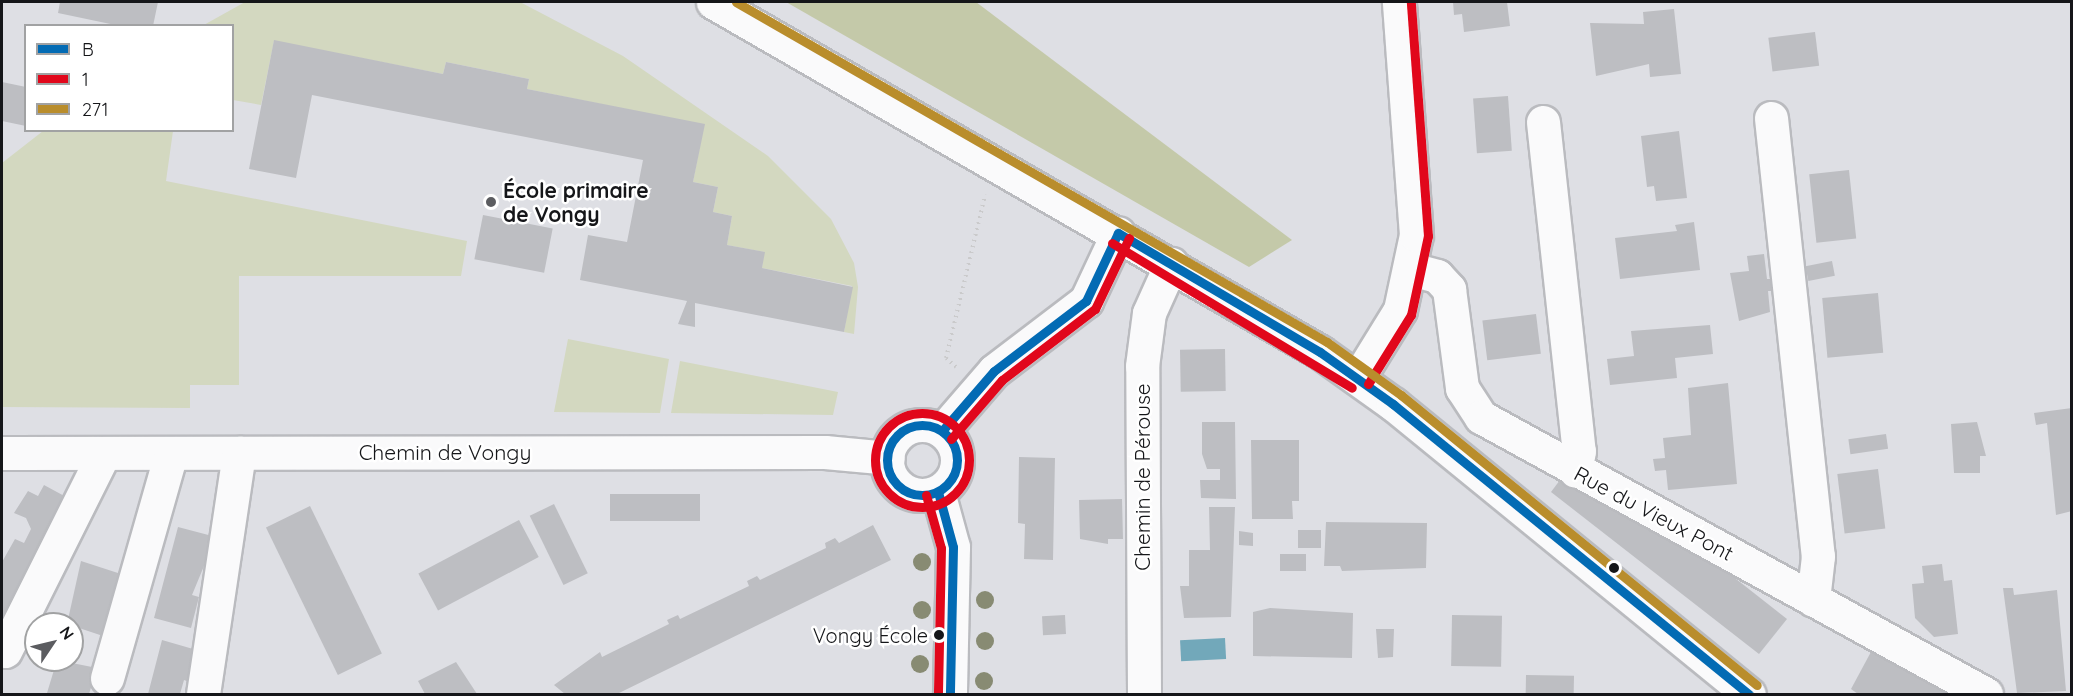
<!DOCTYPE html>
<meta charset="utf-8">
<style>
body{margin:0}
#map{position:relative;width:2073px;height:696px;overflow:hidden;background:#dedfe4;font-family:Quicksand,sans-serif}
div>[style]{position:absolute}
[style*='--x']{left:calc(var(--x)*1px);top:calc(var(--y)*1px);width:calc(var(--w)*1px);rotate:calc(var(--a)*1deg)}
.green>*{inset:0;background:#d3d8c0}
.forest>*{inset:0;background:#c4c9a9}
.water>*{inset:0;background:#72a8ba;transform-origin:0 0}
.building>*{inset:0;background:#bdbec2;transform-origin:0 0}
.path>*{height:4px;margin-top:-2px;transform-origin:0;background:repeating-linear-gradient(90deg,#cacacb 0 1.5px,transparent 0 6px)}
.roads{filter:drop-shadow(2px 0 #babbbf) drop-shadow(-2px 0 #babbbf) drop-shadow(0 2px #babbbf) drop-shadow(0 -2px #babbbf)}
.minor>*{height:33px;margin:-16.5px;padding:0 16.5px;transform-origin:16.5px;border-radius:16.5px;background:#fafafb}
.minor>.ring{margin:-16.5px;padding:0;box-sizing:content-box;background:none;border:33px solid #fafafb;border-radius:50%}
.bus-1>*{height:9px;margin:-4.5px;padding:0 4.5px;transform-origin:4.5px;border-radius:4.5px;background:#036bb4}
.bus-1>.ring{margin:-4.5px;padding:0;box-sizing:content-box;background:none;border:9px solid #036bb4;border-radius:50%}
.bus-2>*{height:9px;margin:-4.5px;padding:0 4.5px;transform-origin:4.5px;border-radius:4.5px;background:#e1071b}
.bus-2>.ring{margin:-4.5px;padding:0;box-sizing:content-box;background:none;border:9px solid #e1071b;border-radius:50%}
.bus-3>*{height:9px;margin:-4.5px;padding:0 4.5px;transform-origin:4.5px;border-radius:4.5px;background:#b98d2c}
.trees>*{width:18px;height:18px;margin:-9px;border-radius:50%;background:#888b73}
.dots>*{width:16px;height:16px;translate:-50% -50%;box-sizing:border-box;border:3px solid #fff;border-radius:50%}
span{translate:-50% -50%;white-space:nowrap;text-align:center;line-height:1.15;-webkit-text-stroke:5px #fff;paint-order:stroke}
.bus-label{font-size:20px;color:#151619}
.right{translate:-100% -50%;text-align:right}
.poi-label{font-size:21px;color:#151619;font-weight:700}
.left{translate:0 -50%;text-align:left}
.street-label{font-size:21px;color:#151619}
.frame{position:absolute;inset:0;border:3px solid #151619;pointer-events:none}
.legend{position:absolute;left:24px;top:24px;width:210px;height:108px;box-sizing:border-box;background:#fff;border:2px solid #a1a2a3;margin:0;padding:8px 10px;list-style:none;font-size:18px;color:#151619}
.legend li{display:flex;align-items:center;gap:12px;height:30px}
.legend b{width:30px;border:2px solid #a1a2a3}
.north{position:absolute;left:24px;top:612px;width:60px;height:60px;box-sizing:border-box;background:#fff;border:2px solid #a1a2a3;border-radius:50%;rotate:55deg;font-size:16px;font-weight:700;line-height:24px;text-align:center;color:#151619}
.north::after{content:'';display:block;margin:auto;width:21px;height:27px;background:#5b5c60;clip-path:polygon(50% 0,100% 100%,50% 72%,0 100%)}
</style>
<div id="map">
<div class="green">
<i style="clip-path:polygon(245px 2px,520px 2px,623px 56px,768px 156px,831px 219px,854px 263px,858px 287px,854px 334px,844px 332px,852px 286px,762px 268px,764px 252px,727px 245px,732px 216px,713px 212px,718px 187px,693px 182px,704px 125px,527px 89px,529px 79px,446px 62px,443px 74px,274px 41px,261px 105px,233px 100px,232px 26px,202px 26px)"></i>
<i style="clip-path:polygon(43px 131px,173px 131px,166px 181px,467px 241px,461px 276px,239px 276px,239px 385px,190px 385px,190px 408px,2px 407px,2px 163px)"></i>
<i style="clip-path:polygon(568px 339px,669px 359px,660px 413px,554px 412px)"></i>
<i style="clip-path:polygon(680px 361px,838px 392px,833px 415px,671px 413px)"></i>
</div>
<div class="forest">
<i style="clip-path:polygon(786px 2px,976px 2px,1292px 240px,1249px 267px)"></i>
</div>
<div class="water">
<i style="left:1225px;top:638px;width:21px;height:45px;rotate:87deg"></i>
</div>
<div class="building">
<i style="clip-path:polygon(60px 2px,158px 2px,153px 26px,120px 26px,58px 13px)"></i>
<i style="clip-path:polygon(1453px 2px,1507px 2px,1510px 26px,1464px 32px,1462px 14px,1454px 15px)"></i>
<i style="clip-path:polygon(1674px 9px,1681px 74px,1650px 77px,1649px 64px,1596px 76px,1590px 23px,1644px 24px,1643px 12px)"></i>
<i style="left:1815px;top:32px;width:34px;height:47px;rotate:83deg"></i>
<i style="clip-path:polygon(274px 40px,443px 74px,446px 62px,529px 79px,527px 89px,705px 124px,693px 182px,718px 187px,713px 212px,732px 216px,727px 245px,765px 252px,762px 268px,853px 287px,844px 332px,695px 303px,695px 327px,678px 324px,687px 301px,580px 280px,588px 235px,627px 242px,643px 160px,312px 95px,296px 178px,249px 169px)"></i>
<i style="clip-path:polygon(2px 82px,26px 87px,26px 126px,2px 121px)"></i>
<i style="left:1508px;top:96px;width:55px;height:35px;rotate:86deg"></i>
<i style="clip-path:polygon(1679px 131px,1687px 198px,1656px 201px,1654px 186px,1647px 187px,1641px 136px)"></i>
<i style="left:1849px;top:170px;width:69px;height:40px;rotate:84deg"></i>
<i style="left:483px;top:215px;width:71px;height:45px;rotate:11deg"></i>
<i style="clip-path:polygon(1694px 222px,1700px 270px,1620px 279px,1615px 238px,1677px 231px,1675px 225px)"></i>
<i style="clip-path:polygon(1764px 254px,1767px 279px,1775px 279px,1776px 291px,1768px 291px,1770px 312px,1739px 321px,1730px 273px,1749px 271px,1747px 256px)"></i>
<i style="left:1832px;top:261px;width:15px;height:27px;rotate:79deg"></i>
<i style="left:1878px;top:293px;width:60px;height:56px;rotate:85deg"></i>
<i style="left:1536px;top:314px;width:40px;height:54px;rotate:83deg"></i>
<i style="clip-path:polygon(1710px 325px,1713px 354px,1675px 358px,1677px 378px,1610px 385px,1607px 359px,1634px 356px,1631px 331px)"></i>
<i style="left:1225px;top:349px;width:42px;height:45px;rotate:89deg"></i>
<i style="clip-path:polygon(1728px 383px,1737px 484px,1668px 490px,1666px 470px,1655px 471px,1653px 459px,1665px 458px,1663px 438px,1691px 435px,1688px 388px)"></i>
<i style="clip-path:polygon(2072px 408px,2072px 511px,2056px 515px,2047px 423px,2036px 425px,2034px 413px)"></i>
<i style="clip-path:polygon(1202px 422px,1235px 422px,1236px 499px,1201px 498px,1200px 480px,1220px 480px,1220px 469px,1207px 469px,1202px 454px)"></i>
<i style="clip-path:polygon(1977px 422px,1986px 456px,1980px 456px,1980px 473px,1954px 473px,1951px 424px)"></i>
<i style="left:1886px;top:434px;width:15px;height:38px;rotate:82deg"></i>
<i style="clip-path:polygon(1251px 440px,1299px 440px,1299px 501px,1292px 501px,1293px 519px,1252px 519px)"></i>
<i style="clip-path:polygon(1019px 457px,1055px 458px,1053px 560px,1024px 559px,1025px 524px,1018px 523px)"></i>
<i style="left:1878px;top:469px;width:60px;height:41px;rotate:83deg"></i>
<i style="clip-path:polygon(1566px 472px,1689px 542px,1787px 619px,1759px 654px,1551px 492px)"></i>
<i style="clip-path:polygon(44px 485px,68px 498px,2px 625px,2px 562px,15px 539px,24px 543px,31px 529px,26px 518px,14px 513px,28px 491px,38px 496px)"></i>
<i style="left:700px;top:494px;width:27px;height:90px;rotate:90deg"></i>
<i style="clip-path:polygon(1122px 499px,1123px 539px,1108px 539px,1108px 544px,1080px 539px,1079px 500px)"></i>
<i style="left:554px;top:504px;width:77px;height:27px;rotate:64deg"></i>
<i style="left:310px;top:506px;width:164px;height:49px;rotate:64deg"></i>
<i style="clip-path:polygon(1209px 507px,1235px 507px,1231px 617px,1184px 618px,1180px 586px,1189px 586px,1189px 550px,1210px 550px)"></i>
<i style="left:519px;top:520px;width:42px;height:114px;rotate:62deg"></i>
<i style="clip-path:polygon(1326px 522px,1427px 523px,1426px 568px,1342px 571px,1340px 566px,1324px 566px)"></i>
<i style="clip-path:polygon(873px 525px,891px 560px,617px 694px,565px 694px,554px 685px,600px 652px,602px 657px,669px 624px,667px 620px,678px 615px,680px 619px,749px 586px,747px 581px,757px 576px,760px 580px,826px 548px,825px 543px,835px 538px,839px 543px)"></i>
<i style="clip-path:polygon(178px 527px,216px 537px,192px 595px,199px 597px,191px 628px,154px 618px)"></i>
<i style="left:1298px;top:530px;width:23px;height:18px"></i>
<i style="clip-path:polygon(1239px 531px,1253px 533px,1253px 546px,1239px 545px)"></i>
<i style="left:1280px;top:554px;width:26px;height:17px"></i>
<i style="clip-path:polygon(81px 561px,121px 574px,103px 636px,67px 624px)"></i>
<i style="clip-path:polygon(1942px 564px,1944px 581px,1952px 580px,1958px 634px,1934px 637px,1915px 618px,1912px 584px,1924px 583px,1922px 566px)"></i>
<i style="clip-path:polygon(2003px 588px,2013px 588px,2014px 595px,2057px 590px,2066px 691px,2017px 693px)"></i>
<i style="clip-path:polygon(1270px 608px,1353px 613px,1352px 658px,1253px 656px,1253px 612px)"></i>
<i style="left:1065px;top:615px;width:19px;height:23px;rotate:87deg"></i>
<i style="left:1452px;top:615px;width:50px;height:51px;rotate:1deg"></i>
<i style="clip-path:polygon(1376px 629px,1394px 629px,1393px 657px,1378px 658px)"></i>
<i style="clip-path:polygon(162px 640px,200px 651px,192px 683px,184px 680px,180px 694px,148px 694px)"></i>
<i style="clip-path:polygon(1872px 650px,1955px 694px,1858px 694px,1851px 689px)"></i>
<i style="clip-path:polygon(57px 660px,97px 668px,89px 694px,47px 693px)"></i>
<i style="clip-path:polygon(456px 662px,477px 694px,425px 694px,418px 681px)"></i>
<i style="left:1526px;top:675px;width:48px;height:19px;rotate:1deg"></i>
</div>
<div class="path">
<i style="--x:956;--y:367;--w:13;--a:-138"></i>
<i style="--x:946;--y:358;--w:168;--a:-76.5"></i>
</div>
<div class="roads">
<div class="minor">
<i style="--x:713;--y:2;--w:701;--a:29.97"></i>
<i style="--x:1320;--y:352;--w:90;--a:35.5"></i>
<i style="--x:1393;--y:404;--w:459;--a:39.2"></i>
<i style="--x:1771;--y:118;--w:441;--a:83.9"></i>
<i style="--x:1818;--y:556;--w:44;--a:96.5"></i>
<i style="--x:1543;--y:122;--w:331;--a:83.8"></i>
<i style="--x:1579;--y:451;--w:20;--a:101"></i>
<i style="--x:1411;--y:269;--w:27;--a:15"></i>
<i style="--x:1437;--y:276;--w:18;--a:47"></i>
<i style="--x:1449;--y:289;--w:100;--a:82.5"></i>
<i style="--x:1462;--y:388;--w:35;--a:57"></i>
<i style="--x:1481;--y:417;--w:576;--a:28.75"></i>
<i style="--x:1358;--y:378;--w:80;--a:-58.3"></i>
<i style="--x:1400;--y:310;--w:77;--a:-78"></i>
<i style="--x:1416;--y:235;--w:234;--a:-94.2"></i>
<i class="ring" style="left:887px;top:425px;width:37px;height:37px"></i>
<i style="--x:942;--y:431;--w:79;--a:-49.1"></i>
<i style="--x:994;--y:371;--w:116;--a:-37.3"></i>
<i style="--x:1086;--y:301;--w:75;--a:-64.8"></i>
<i style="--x:2;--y:453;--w:823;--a:-0.07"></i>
<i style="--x:825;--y:452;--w:63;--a:5.4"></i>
<i style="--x:938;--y:492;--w:57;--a:74.7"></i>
<i style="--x:953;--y:547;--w:147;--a:91.2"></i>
<i style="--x:5;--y:651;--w:221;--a:-63.4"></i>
<i style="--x:107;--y:678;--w:234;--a:-74.1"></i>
<i style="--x:203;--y:694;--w:244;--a:-81.5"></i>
<i style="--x:1144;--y:694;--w:328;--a:-90.3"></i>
<i style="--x:1142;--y:366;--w:53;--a:-82.5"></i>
<i style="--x:1149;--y:313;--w:54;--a:-65.8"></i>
</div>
</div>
<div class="bus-1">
<i style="--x:1118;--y:233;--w:234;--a:30.5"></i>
<i style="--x:1320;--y:352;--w:90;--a:35.5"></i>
<i style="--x:1393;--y:404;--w:459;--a:39.2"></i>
<i class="ring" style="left:887px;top:425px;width:61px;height:61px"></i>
<i style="--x:942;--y:431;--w:79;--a:-49.1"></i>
<i style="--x:994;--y:371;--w:116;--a:-37.3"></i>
<i style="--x:1086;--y:301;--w:75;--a:-64.8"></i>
<i style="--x:938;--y:492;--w:57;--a:74.7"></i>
<i style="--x:953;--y:547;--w:147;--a:91.2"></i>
</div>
<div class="bus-2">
<i style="--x:1112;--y:243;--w:280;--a:31.1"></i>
<i style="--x:1368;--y:384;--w:81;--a:-58.1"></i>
<i style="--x:1411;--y:315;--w:81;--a:-77.9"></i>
<i style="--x:1428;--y:236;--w:235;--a:-94.2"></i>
<i class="ring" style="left:875px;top:413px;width:85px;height:85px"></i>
<i style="--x:951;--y:439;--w:78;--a:-49.2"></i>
<i style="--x:1002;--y:380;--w:117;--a:-37.4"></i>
<i style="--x:1095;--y:309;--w:79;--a:-64.4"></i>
<i style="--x:926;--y:495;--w:55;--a:74.2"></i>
<i style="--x:941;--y:548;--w:146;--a:91.2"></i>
</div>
<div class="bus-3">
<i style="--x:736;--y:2;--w:682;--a:29.91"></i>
<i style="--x:1327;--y:342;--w:91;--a:35.6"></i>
<i style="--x:1401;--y:395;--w:459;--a:39.2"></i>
</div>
<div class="trees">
<i style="left:922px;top:562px"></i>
<i style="left:985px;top:600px"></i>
<i style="left:922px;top:610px"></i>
<i style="left:985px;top:641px"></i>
<i style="left:920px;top:664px"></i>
<i style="left:984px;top:681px"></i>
</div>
<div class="dots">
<i style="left:491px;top:202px;background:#5b5c60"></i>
<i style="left:1614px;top:568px;background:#151619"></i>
<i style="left:939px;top:635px;background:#151619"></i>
</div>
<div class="bus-label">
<span class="right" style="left:928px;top:635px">Vongy École</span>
</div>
<div class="poi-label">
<span class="left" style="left:503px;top:202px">École primaire<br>de Vongy</span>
</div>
<div class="street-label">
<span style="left:445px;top:452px">Chemin de Vongy</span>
<span style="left:1142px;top:477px;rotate:-90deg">Chemin de Pérouse</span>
<span style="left:1654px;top:513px;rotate:28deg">Rue du Vieux Pont</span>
</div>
<div class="frame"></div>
<ul class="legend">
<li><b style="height:8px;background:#036bb4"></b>B</li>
<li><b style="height:8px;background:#e1071b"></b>1</li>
<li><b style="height:8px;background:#b98d2c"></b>271</li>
</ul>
<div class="north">N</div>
</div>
